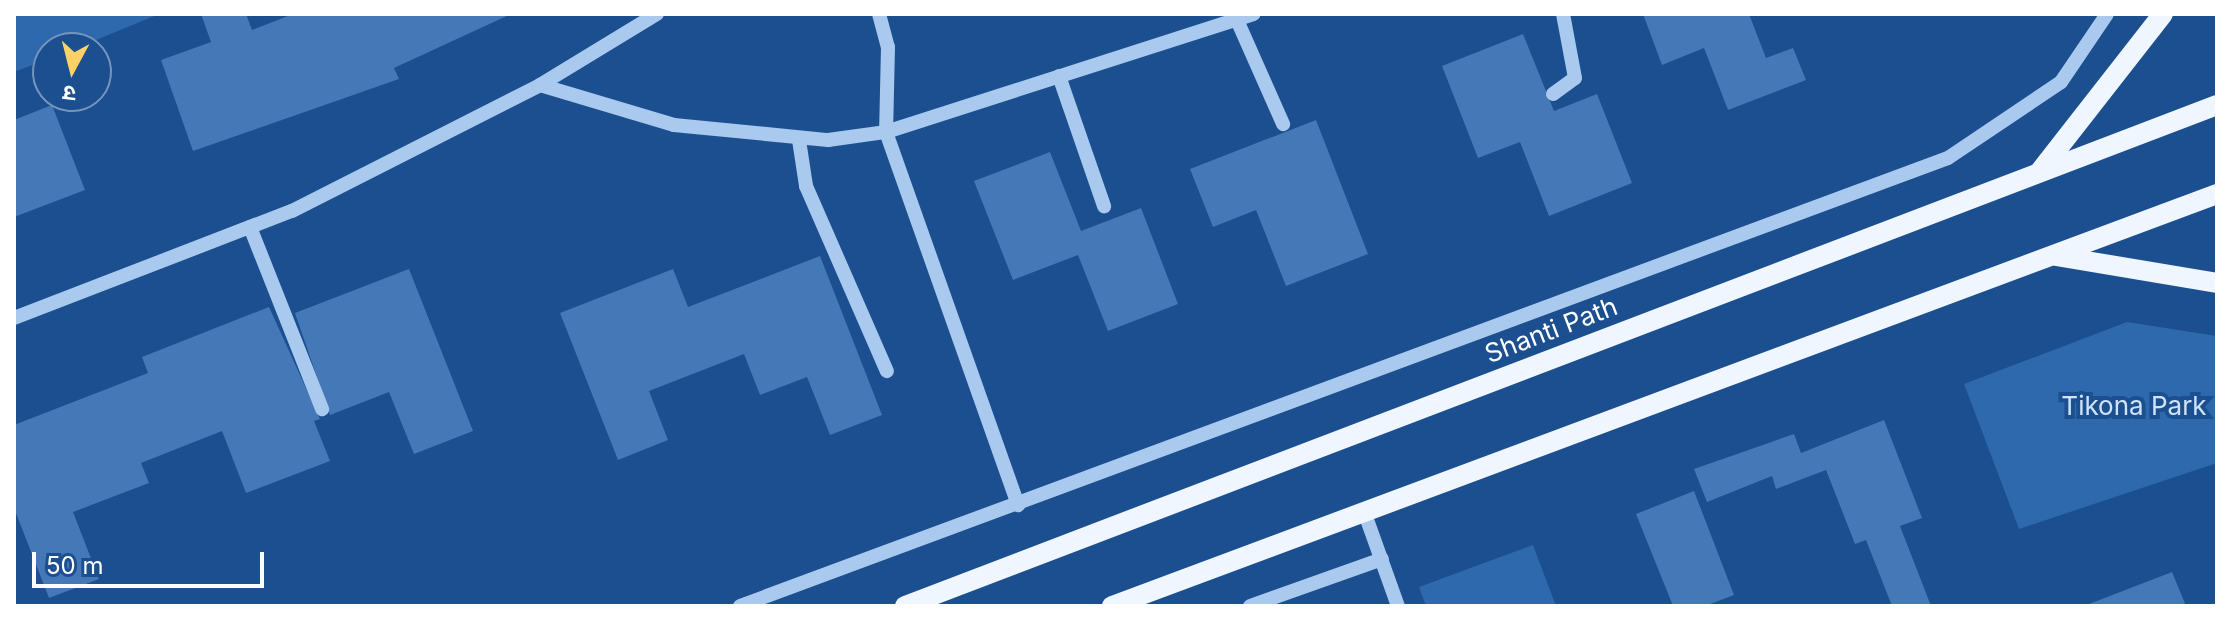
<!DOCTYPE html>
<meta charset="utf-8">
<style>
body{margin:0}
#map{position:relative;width:2231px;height:620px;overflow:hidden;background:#1b4f8f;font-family:Inter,"Noto Sans Devanagari",sans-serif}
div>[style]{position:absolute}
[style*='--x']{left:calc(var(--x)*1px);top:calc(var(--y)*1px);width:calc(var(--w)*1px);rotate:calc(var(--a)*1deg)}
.green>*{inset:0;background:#2e69ad}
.building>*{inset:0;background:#4478b7}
.minor>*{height:14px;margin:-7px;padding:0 7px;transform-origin:7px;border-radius:7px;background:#a9c9ee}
.major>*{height:20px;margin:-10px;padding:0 10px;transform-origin:10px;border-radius:10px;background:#f0f6ff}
span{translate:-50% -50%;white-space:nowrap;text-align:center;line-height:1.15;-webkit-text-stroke:8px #1b4f8f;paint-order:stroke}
.street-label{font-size:26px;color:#fff}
.park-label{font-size:26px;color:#cfe3fa}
.frame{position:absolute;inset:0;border:16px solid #fff;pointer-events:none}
.north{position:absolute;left:32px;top:32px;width:80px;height:80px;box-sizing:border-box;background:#1b4f8f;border:2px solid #7695bc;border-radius:50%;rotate:187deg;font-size:22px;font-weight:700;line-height:32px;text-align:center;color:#fff}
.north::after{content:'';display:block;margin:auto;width:28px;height:36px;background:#ffd166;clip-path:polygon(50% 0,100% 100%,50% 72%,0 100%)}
.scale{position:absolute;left:32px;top:552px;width:232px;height:36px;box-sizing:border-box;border:4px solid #fff;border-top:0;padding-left:10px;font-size:24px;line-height:28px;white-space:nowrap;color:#fff;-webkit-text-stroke:6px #1b4f8f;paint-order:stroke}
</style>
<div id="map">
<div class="green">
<i style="clip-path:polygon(14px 14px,159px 14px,77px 48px,48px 48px,48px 59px,14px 72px)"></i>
<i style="clip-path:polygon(2127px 322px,2217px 336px,2217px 463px,2019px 529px,1964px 384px)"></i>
<i style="clip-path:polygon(1533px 545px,1556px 606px,1426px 606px,1419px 587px)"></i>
</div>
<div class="building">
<i style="clip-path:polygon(201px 14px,246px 14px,252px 30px,293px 14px,511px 14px,394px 68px,399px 79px,193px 151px,161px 60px,211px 42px)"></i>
<i style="clip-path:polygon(1643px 14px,1749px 14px,1766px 58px,1793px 48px,1806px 80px,1728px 110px,1704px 48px,1662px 65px)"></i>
<i style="clip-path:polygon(1523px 34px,1554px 111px,1597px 94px,1632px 183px,1549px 216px,1520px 142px,1478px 158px,1442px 66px)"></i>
<i style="clip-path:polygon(52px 105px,85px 190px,14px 217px,14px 120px)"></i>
<i style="clip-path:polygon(1316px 120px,1368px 254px,1286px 286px,1256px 210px,1213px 227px,1190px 169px)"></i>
<i style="clip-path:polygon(1050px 152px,1081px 231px,1141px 208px,1178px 304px,1108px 331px,1078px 255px,1013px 280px,974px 181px)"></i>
<i style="clip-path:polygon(820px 256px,882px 415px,830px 435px,807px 377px,760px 395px,744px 354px,649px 391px,668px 440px,618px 460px,560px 313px,673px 269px,688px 307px)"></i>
<i style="clip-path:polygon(409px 269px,473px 431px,414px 454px,389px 392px,330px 415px,295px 313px)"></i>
<i style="clip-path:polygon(269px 307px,320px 419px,314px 421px,330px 461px,246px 493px,222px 431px,141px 463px,149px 483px,73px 512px,99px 579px,49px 598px,14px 508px,14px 425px,148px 373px,142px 357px)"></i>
<i style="clip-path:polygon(1884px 420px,1922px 518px,1900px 526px,1931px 606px,1892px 606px,1866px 540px,1855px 544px,1826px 470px,1776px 489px,1772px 476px,1707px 502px,1694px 469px,1794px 434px,1801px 453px)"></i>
<i style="clip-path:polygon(1694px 491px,1734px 595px,1705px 606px,1673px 606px,1636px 514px)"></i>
<i style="clip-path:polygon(2172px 572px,2186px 606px,2089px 606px,2089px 604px)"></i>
</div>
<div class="minor">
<i style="--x:879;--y:14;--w:34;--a:75"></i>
<i style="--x:888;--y:47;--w:85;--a:91.3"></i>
<i style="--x:886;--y:132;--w:396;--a:70.5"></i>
<i style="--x:1237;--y:20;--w:114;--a:66.1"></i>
<i style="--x:1059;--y:76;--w:138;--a:70.9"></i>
<i style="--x:540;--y:85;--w:140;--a:16.6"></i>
<i style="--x:674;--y:125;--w:155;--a:5.6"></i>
<i style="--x:828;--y:140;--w:59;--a:-7.9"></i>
<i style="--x:886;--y:132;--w:386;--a:-17.8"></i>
<i style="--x:1553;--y:94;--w:27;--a:-36"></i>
<i style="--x:1575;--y:78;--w:65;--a:-100.6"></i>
<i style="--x:799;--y:140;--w:47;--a:81.3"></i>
<i style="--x:806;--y:186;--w:202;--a:66.4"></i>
<i style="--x:250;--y:227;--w:196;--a:68.4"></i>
<i style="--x:14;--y:318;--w:298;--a:-21.1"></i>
<i style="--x:292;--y:211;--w:278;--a:-26.9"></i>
<i style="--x:540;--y:85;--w:137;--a:-31.3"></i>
<i style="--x:1365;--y:514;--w:98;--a:70.3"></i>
<i style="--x:740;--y:606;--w:1288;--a:-20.35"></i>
<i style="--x:1948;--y:158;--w:136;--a:-33.9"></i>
<i style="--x:2061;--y:82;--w:82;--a:-55.9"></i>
<i style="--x:1250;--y:606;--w:140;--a:-19.6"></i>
</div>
<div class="major">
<i style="--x:2041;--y:170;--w:198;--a:-52"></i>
<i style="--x:2056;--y:256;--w:163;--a:9.5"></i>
<i style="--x:905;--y:606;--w:1404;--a:-20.9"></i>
<i style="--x:1112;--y:606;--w:1179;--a:-20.45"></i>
</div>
<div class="street-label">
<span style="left:1551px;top:330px;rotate:-21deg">Shanti Path</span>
</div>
<div class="park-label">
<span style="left:2134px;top:406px">Tikona Park</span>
</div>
<div class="frame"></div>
<div class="north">उ</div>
<div class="scale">50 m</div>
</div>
